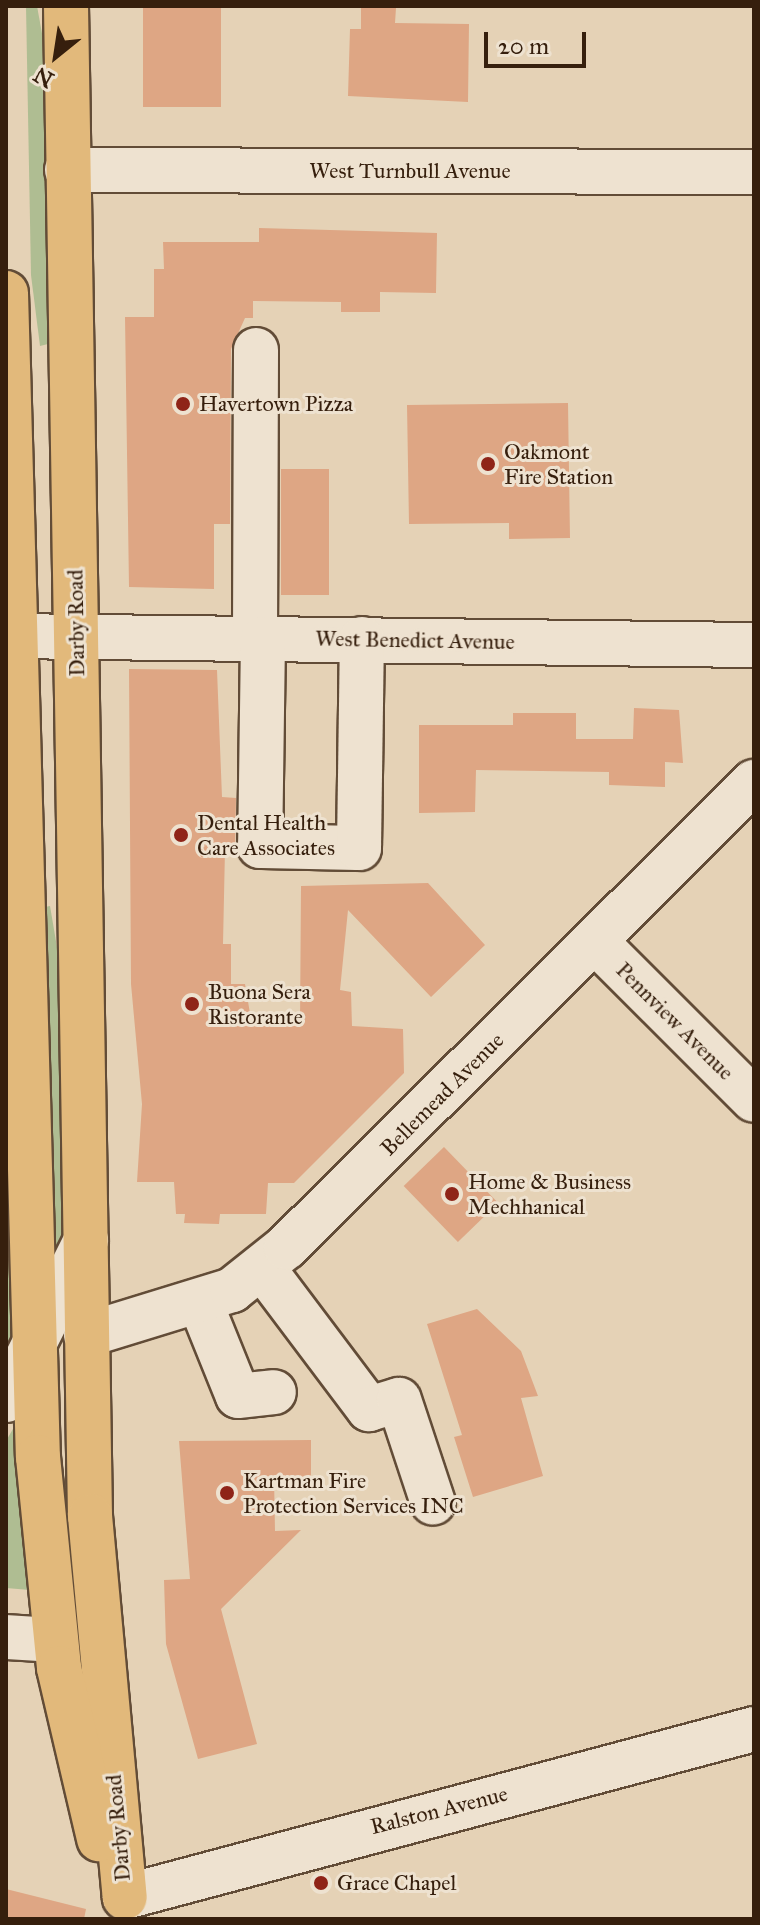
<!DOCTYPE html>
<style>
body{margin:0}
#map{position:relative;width:760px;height:1925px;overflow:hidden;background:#e5d2b6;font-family:"IM FELL Great Primer",serif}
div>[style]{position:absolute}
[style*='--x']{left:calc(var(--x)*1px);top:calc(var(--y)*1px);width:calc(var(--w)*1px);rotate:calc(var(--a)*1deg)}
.green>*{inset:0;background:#afbd92}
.building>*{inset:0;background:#dea684;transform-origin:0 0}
.roads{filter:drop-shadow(2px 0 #624c37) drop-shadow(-2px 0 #624c37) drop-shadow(0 2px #624c37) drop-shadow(0 -2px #624c37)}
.minor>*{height:44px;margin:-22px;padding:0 22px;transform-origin:22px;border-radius:22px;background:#eee2d0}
.major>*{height:44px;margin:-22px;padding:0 22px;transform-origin:22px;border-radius:22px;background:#e2b97b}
.dots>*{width:22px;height:22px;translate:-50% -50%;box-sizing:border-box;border:4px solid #eee2d0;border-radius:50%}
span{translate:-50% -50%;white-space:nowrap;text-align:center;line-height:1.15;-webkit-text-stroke:6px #eee2d0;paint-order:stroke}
.street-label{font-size:22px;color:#361f0d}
.poi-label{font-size:22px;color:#361f0d}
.left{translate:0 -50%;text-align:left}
.frame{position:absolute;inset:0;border:8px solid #361f0d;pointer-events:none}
.north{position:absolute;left:16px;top:16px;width:80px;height:80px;-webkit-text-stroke:6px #eee2d0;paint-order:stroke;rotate:210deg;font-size:22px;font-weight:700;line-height:32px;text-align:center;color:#361f0d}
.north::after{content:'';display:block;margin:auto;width:28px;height:36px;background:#361f0d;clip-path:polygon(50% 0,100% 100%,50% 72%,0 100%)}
.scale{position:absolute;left:484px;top:32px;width:102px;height:36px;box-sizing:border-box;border:4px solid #361f0d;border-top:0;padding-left:10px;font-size:24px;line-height:28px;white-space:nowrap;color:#361f0d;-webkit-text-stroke:6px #eee2d0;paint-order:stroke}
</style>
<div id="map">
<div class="green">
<i style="clip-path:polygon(26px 6px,37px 6px,49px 72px,48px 344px,40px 346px,31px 275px)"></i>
<i style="clip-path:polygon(50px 906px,60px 965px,63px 1244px,54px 1270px,40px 908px)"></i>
<i style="clip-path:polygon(6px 1091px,23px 1338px,6px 1368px)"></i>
<i style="clip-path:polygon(17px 1422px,30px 1590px,6px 1588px,6px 1441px)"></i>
</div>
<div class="building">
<i style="left:143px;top:6px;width:78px;height:101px"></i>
<i style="clip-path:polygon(361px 7px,396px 8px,395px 23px,469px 24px,468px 102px,348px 96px,350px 29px,361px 29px)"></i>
<i style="clip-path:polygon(259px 228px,437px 233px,436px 293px,380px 292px,380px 312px,341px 312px,341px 302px,253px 301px,253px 318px,245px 318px,231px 349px,230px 524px,214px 524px,214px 589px,129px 587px,125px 317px,154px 317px,154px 269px,164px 269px,163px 242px,259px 242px)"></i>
<i style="clip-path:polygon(568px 403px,570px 538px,509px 539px,509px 523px,409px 524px,407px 405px)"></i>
<i style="left:281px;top:469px;width:48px;height:126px"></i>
<i style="clip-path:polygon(129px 669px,217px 670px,222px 797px,236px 798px,235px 849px,225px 849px,223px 944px,231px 944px,231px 984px,245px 984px,252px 1025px,300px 1026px,301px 886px,428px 883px,485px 945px,431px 997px,348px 910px,340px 990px,351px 992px,352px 1026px,403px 1029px,404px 1073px,294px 1183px,268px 1183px,266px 1214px,220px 1214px,219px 1224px,184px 1223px,185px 1214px,176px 1214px,174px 1182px,137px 1182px,142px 1104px,131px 984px)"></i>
<i style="clip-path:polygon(634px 708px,679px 710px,683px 763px,665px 762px,665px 787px,609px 785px,609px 772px,476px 770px,475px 812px,419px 813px,419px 725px,513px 725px,513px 713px,576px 713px,576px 739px,633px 739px)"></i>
<i style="left:444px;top:1147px;width:78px;height:56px;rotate:46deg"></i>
<i style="clip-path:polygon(477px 1309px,521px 1351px,538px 1396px,521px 1398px,543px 1476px,473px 1497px,454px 1437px,462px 1435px,427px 1324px)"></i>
<i style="clip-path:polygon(311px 1440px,311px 1477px,274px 1477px,275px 1531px,301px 1530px,221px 1609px,257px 1744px,198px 1759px,166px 1644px,164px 1580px,190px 1579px,179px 1441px)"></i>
<i style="clip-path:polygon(6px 1889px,86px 1909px,84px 1919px,6px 1919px)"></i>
</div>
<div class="roads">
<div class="minor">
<i style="--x:67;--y:170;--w:687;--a:0.17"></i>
<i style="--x:6;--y:636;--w:748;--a:0.69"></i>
<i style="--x:255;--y:638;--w:288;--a:-89.8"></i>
<i style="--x:263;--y:639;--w:207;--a:90.8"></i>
<i style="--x:260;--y:846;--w:99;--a:1.2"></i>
<i style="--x:359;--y:848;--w:209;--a:-89.2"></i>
<i style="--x:596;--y:942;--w:223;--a:45"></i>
<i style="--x:262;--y:1267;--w:178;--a:53"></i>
<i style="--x:369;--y:1409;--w:31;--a:-17"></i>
<i style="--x:399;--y:1400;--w:108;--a:71.7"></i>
<i style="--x:200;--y:1302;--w:101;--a:68"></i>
<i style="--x:238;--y:1396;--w:36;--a:-6"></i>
<i style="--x:86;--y:1335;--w:153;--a:-17.1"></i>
<i style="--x:232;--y:1290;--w:69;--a:-38.5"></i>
<i style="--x:286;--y:1247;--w:660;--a:-44.82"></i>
<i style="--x:6;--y:1400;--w:179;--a:-63.4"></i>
<i style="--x:6;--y:1637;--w:48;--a:3.6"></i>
<i style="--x:125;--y:1897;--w:651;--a:-14.95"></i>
</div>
<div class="major">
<i style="--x:66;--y:6;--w:1510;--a:89.09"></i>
<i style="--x:90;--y:1516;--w:383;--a:84.8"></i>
<i style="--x:6;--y:293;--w:1164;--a:88.43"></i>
<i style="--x:38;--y:1457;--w:212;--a:84.3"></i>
<i style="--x:59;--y:1668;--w:176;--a:76.8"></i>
</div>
</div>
<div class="dots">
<i style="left:183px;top:404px;background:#8f2418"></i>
<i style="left:488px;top:464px;background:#8f2418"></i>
<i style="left:181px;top:835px;background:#8f2418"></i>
<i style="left:192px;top:1004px;background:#8f2418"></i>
<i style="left:452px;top:1194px;background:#8f2418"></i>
<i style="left:227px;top:1493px;background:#8f2418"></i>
<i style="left:321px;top:1883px;background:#8f2418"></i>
</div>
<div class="street-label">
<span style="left:410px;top:171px">West Turnbull Avenue</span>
<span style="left:76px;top:623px;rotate:-91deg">Darby Road</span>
<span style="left:415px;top:640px;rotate:1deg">West Benedict Avenue</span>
<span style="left:675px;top:1021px;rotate:45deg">Pennview Avenue</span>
<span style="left:442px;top:1094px;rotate:-45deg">Bellemead Avenue</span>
<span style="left:439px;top:1810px;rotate:-14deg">Ralston Avenue</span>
<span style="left:118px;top:1828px;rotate:-95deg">Darby Road</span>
</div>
<div class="poi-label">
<span class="left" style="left:199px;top:404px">Havertown Pizza</span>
<span class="left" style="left:504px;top:464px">Oakmont<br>Fire Station</span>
<span class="left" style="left:197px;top:835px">Dental Health<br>Care Associates</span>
<span class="left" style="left:208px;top:1004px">Buona Sera<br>Ristorante</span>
<span class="left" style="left:468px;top:1194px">Home &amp; Business<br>Mechhanical</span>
<span class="left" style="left:243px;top:1493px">Kartman Fire<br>Protection Services INC</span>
<span class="left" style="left:337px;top:1883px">Grace Chapel</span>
</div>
<div class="frame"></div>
<div class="north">N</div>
<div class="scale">20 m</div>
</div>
